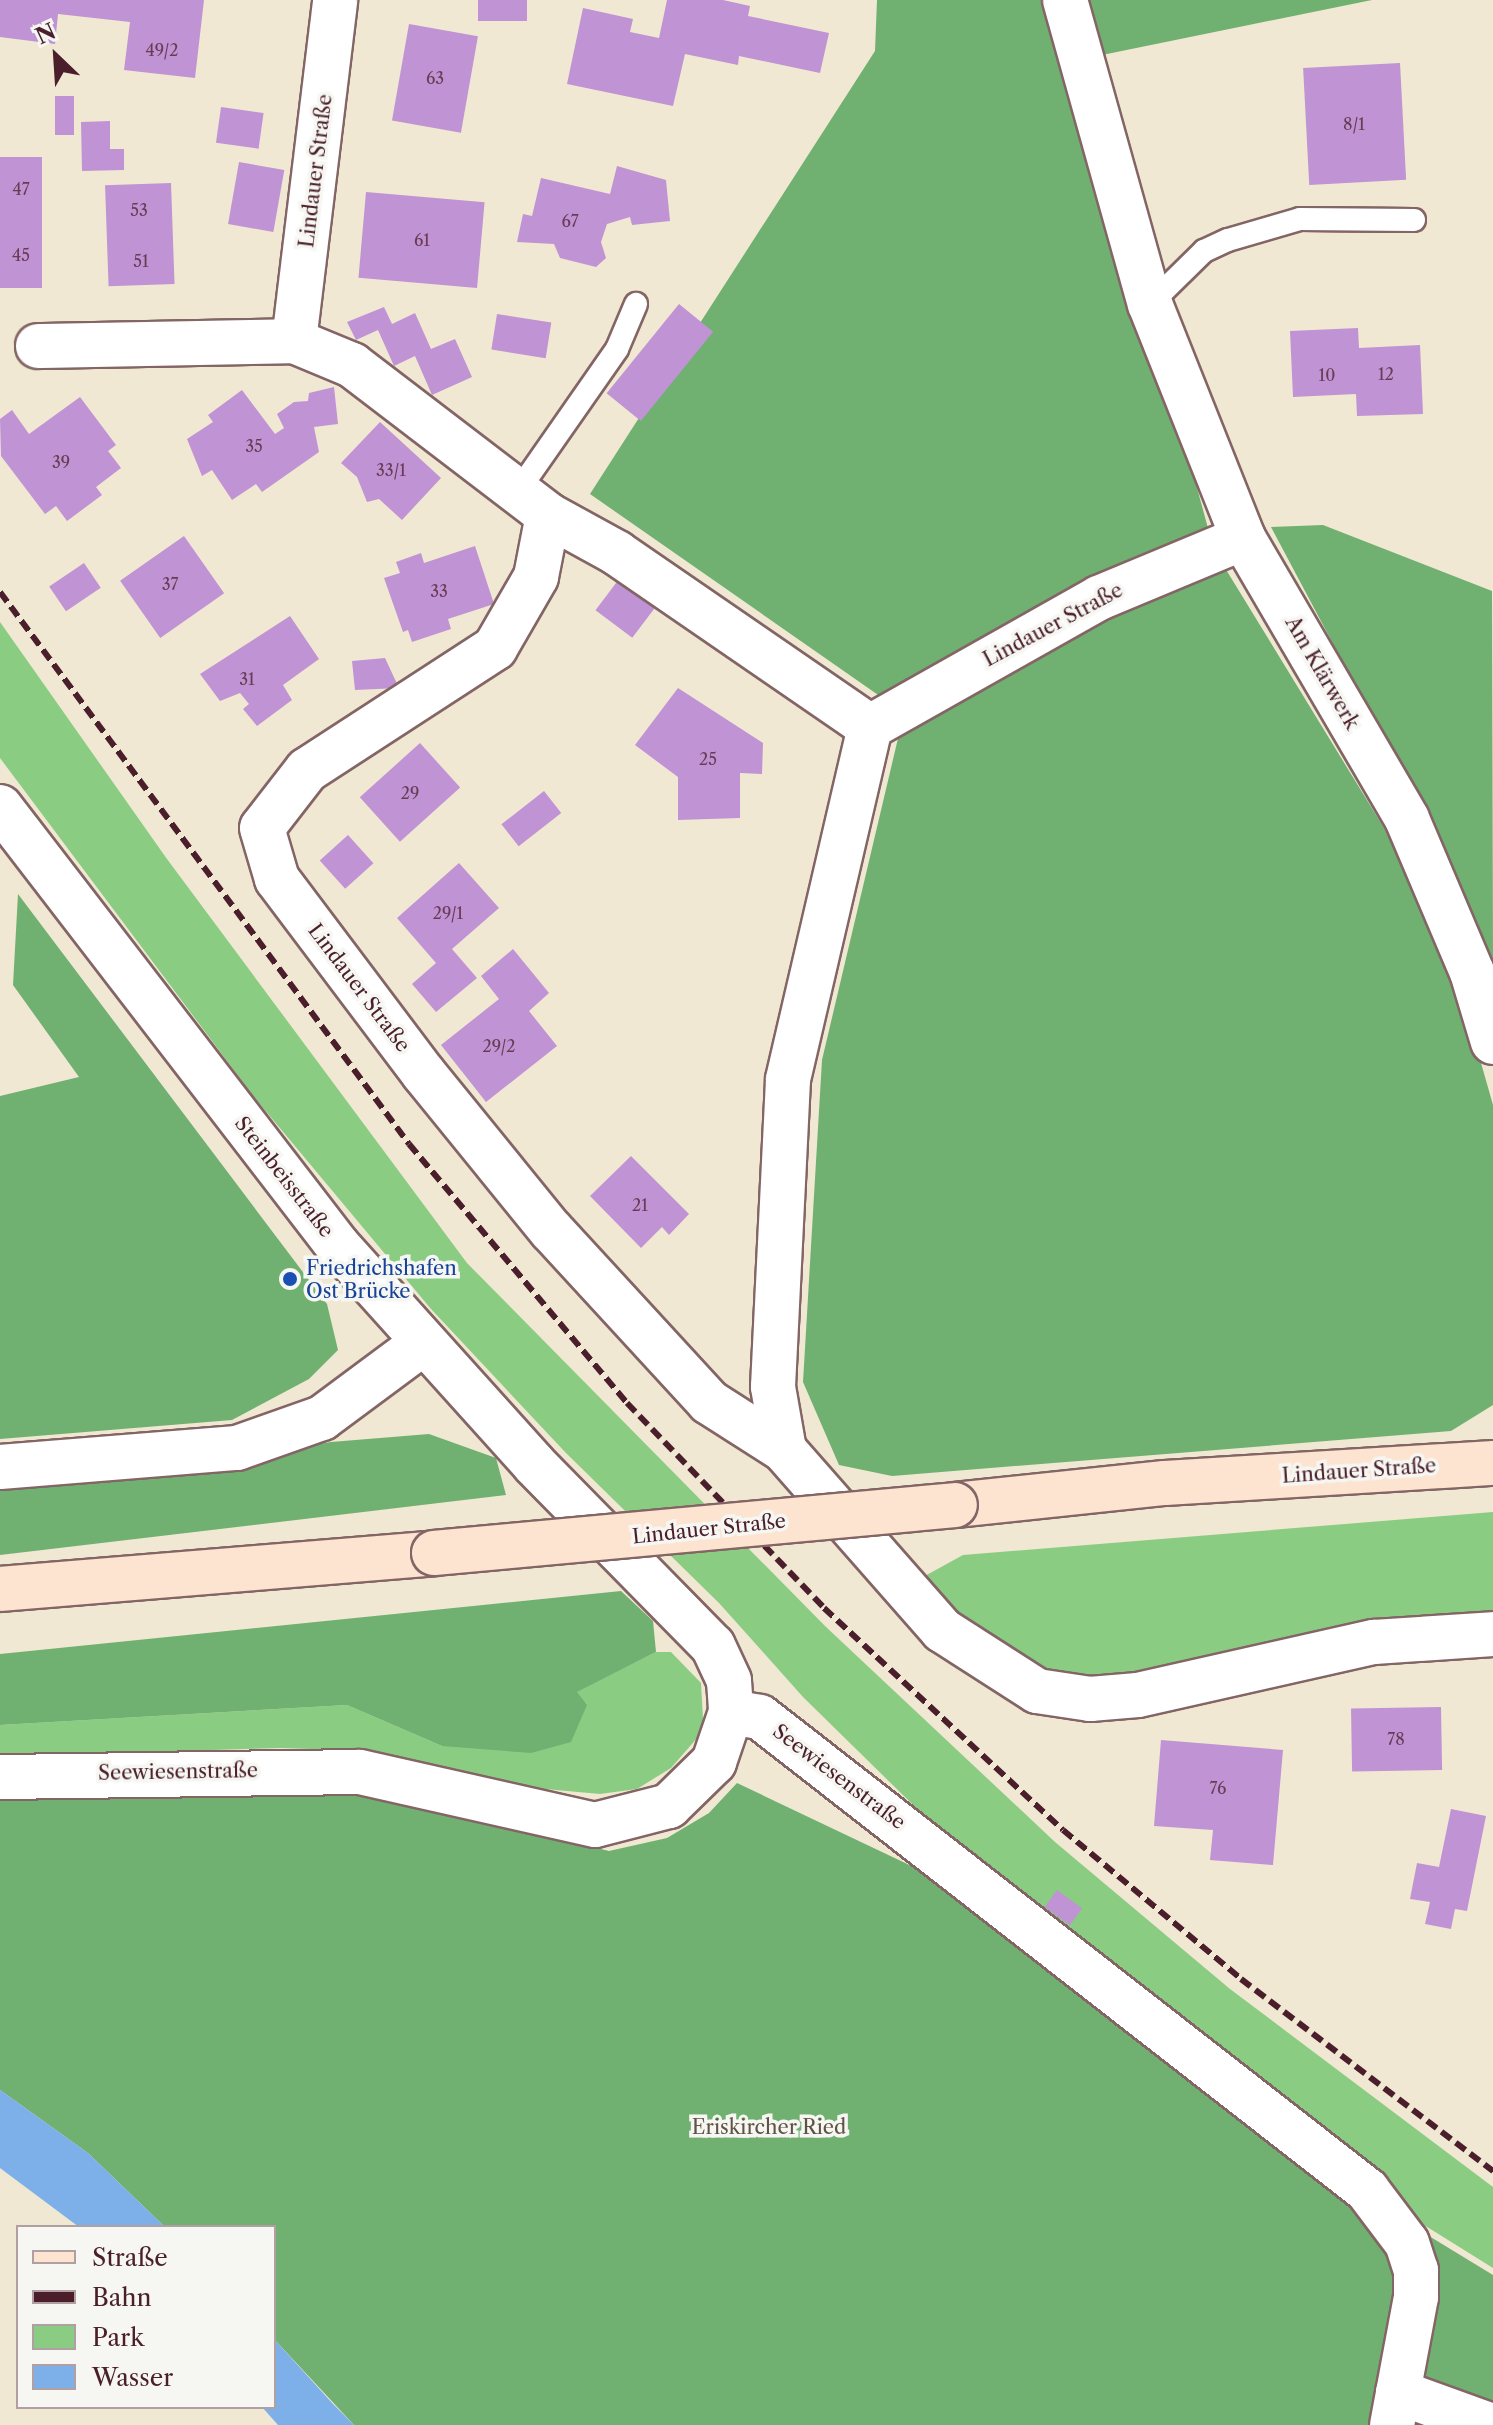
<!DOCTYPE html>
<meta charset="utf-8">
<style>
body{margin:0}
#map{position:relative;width:1493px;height:2425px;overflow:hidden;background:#f0e8d2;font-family:"Libre Caslon Text",serif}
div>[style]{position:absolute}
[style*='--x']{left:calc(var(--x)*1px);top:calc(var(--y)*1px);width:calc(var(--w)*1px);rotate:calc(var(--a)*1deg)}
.green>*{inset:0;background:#8bcc83}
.forest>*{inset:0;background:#70b071}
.water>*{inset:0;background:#7dafe9}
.building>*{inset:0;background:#c093d4;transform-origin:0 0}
.roads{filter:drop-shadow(2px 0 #846565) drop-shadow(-2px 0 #846565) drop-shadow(0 2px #846565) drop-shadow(0 -2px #846565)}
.lane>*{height:22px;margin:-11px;padding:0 11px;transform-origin:11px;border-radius:11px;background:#fff}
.street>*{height:44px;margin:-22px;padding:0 22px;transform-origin:22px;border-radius:22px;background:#fff}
.secondary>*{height:44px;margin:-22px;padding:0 22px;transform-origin:22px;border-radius:22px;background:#fde4d1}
.rail>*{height:6px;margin-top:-3px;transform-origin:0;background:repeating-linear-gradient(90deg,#4a1f2b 0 12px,transparent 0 18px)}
.bridges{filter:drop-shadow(2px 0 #846565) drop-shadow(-2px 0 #846565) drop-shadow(0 2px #846565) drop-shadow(0 -2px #846565)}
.secondary-bridge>*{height:44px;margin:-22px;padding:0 22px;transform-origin:22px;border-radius:22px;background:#fde4d1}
.dots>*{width:22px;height:22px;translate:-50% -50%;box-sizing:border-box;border:4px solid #f6f6f2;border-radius:50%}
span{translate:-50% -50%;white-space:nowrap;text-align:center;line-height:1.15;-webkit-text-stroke:7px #f6f6f2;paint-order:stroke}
.number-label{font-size:16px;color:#683c55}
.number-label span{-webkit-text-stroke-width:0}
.street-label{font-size:20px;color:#4a1f2b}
.transit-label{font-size:20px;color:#164399}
.left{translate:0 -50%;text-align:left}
.park-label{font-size:20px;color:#5e5345}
.legend{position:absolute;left:16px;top:2225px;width:260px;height:184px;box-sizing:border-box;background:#f6f6f2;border:2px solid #b1a0a2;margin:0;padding:10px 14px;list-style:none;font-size:24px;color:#4a1f2b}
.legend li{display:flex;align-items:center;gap:16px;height:40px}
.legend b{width:40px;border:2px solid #b1a0a2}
.north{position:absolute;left:16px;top:16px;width:80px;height:80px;-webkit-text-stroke:6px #f6f6f2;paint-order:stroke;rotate:335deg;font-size:22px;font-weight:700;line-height:32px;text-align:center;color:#4a1f2b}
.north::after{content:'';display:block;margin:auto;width:28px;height:36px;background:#4a1f2b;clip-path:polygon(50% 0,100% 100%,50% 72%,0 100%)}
</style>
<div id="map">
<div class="green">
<i style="clip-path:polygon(0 622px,167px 859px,467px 1263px,825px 1626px,1055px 1842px,1230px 1989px,1493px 2187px,1493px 2268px,1424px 2225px,1010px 1900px,803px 1697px,719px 1603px,566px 1453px,431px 1309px,254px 1097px,0 758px)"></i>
<i style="clip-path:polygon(1493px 1512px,1493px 1628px,1092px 1691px,985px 1656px,923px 1577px,963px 1555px)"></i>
<i style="clip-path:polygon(656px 1652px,671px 1652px,701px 1683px,703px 1719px,698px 1737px,671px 1768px,637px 1789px,600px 1794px,534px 1788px,369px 1751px,281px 1748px,0 1756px,0 1725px,347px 1705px,442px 1746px,576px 1692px)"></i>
</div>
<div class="forest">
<i style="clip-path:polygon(877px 0,1049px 0,1146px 302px,1214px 550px,1384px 828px,1454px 968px,1493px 1105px,1493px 1405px,1451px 1431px,892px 1476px,839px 1465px,803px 1382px,822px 1060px,904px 713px,590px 494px,875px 51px)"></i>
<i style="clip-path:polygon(1087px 0,1372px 0,1102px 55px)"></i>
<i style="clip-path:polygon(1323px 525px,1492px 591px,1493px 959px,1425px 817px,1271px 527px)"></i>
<i style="clip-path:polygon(18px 894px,327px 1304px,338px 1350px,309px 1379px,232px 1420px,0 1439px,0 1096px,79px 1077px,13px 985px)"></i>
<i style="clip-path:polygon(429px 1434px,496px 1458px,506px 1495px,0 1555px,0 1476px,231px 1459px,331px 1442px)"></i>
<i style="clip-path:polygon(621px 1591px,653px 1621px,656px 1652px,577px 1692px,587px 1705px,571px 1742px,531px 1753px,442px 1746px,347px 1705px,0 1725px,0 1654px)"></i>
<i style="clip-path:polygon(737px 1783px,1002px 1909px,1365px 2197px,1493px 2275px,1493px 2425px,354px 2425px,274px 2339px,274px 2227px,165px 2227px,88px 2153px,0 2090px,0 1793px,306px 1784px,386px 1795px,609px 1851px,667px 1838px,709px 1813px)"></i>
</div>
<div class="water">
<i style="clip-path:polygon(0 2090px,88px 2153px,165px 2227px,79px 2227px,0 2168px)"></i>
<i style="clip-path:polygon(274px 2339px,333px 2404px,354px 2425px,278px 2425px,262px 2407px,274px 2407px)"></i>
</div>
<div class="building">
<i style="clip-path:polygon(0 0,204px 0,195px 78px,124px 70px,130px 22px,58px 14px,55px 44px,0 37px)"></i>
<i style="left:478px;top:0;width:49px;height:21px"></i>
<i style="clip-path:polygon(667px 0,723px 0,750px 6px,748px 16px,829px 33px,820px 73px,739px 56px,738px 65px,685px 54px,673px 106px,567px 84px,583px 8px,633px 19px,630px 32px,659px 38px)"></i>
<i style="left:409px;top:24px;width:70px;height:98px;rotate:10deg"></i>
<i style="left:1400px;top:63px;width:117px;height:97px;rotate:87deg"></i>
<i style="left:55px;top:96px;width:19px;height:39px"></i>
<i style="left:221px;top:107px;width:43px;height:36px;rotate:8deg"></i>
<i style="clip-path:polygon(110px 121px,110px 149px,124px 149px,124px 170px,82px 171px,81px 122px)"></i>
<i style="left:0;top:157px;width:42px;height:131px"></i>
<i style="left:239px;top:162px;width:46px;height:63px;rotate:10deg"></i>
<i style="clip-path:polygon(617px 166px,666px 180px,670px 221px,632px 225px,630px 217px,607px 224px,601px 242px,606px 258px,596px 267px,560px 258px,554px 244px,517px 242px,523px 214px,532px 216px,541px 178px,610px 194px)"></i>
<i style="left:171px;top:183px;width:101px;height:66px;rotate:88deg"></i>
<i style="left:366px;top:192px;width:119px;height:86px;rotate:5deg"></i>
<i style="left:679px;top:304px;width:44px;height:115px;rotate:39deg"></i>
<i style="clip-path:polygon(384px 307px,392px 324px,415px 313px,431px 349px,455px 339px,472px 377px,432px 395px,415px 356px,394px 366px,378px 330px,356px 340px,347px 322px)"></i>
<i style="left:497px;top:314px;width:55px;height:36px;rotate:9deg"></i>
<i style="clip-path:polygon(1358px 328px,1359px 348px,1420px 345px,1423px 414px,1357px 416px,1356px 394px,1293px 397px,1290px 331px)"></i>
<i style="clip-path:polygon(334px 387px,338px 424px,314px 427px,319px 452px,262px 492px,256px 484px,232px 500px,212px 470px,202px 476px,187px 439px,213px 422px,208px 415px,242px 390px,275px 434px,284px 428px,277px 414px,294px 402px,308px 401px,309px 393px)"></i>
<i style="clip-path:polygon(80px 397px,116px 445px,108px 451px,121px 468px,96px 487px,102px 495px,67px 521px,56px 506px,45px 514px,1px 456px,0 419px,12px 410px,29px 434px)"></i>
<i style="clip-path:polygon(380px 422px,441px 478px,402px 520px,379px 499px,367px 502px,357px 477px,341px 463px)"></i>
<i style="left:184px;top:536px;width:70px;height:78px;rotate:55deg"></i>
<i style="clip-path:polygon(475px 546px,494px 604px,448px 619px,451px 629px,412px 642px,408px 630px,403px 632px,384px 578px,400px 573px,396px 562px,421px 553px,424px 563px)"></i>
<i style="left:84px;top:563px;width:30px;height:42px;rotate:56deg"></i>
<i style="left:622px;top:575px;width:46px;height:44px;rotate:37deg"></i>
<i style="clip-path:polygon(290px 616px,319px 659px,283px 685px,292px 700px,257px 726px,243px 709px,249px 704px,240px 693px,220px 701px,200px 674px)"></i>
<i style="clip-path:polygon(385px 658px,399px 688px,355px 690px,352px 661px)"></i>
<i style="clip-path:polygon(678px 688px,763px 743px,762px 774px,740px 773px,740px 818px,678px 820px,678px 777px,635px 745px)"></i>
<i style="left:420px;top:743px;width:60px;height:81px;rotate:48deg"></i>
<i style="left:544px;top:791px;width:28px;height:54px;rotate:52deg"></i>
<i style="left:348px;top:835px;width:38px;height:38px;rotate:48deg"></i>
<i style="clip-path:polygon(459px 863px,499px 908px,452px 949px,477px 978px,436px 1012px,412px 984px,436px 963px,397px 918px)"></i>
<i style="clip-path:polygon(513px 949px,549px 993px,529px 1011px,557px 1046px,486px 1102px,441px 1045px,499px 999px,481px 976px)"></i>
<i style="clip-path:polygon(631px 1156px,689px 1214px,669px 1235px,662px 1227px,641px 1248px,590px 1196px)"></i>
<i style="left:1441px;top:1707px;width:63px;height:90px;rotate:89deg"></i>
<i style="clip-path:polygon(1161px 1740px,1283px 1750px,1273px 1865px,1210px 1860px,1213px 1830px,1154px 1826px)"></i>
<i style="clip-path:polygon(1451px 1809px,1486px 1816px,1467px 1911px,1455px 1909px,1451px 1929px,1425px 1924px,1430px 1902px,1410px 1899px,1417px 1863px,1439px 1867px)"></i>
<i style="left:1057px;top:1890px;width:31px;height:21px;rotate:36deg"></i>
</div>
<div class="roads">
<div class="lane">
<i style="--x:1150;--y:304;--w:76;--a:-44.5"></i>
<i style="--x:1204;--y:251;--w:26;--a:-25"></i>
<i style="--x:1228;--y:240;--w:75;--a:-16.3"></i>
<i style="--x:1300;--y:219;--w:114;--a:0.5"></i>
<i style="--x:518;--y:491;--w:173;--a:-55.1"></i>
<i style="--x:617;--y:349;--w:49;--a:-67.1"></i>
</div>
<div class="street">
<i style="--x:1065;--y:0;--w:316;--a:74.4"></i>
<i style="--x:1150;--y:304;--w:252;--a:68.3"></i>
<i style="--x:1243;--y:538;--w:325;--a:59.7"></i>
<i style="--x:1407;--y:819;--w:166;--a:67"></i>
<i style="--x:1472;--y:972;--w:73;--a:73.3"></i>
<i style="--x:294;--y:341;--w:63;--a:22.5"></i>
<i style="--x:352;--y:365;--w:247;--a:37.4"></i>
<i style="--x:548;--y:515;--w:79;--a:28.8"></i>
<i style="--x:617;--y:553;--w:307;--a:34.5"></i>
<i style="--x:38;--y:346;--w:256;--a:-1.1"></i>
<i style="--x:294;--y:341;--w:343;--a:-83.1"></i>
<i style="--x:548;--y:515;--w:63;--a:101"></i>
<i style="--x:536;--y:577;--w:82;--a:120"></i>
<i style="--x:495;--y:648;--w:224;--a:147"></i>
<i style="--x:307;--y:770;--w:73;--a:127.8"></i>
<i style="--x:262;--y:828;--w:53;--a:73.6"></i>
<i style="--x:277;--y:879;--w:244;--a:53"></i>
<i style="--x:424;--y:1074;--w:201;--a:50.9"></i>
<i style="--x:551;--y:1230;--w:234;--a:47.4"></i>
<i style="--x:709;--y:1402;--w:89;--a:32.6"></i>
<i style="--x:1243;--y:538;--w:156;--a:157.4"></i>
<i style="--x:1099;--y:598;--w:263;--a:150.6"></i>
<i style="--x:870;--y:727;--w:362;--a:103.1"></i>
<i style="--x:788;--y:1080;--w:307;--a:92.8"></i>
<i style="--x:773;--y:1387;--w:64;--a:80.1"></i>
<i style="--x:784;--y:1450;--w:240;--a:48.7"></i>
<i style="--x:942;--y:1630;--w:113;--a:32.7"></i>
<i style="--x:1037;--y:1691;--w:54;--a:8.6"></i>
<i style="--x:1090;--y:1699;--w:48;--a:-4.8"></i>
<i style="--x:1138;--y:1695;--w:242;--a:-12.7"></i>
<i style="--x:1374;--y:1642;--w:119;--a:-3.8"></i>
<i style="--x:0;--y:807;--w:554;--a:52.41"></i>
<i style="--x:338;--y:1246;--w:293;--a:48"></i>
<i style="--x:534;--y:1464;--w:255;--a:45.5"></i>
<i style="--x:713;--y:1646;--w:38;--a:65"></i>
<i style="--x:729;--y:1681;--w:31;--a:86"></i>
<i style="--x:731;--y:1712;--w:53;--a:108.8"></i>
<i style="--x:714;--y:1762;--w:63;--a:135.6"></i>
<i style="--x:669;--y:1806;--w:76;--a:165.6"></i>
<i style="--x:595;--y:1825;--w:242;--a:-167.3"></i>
<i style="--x:359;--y:1772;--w:359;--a:179.2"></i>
<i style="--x:0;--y:1467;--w:238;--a:-4.6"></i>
<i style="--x:237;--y:1448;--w:90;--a:-19.4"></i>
<i style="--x:322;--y:1418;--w:126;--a:-36.6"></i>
<i style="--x:731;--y:1712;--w:29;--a:10"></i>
<i style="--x:760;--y:1717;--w:770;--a:37.93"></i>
<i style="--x:1367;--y:2190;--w:66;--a:53"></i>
<i style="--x:1407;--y:2243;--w:28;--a:72"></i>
<i style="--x:1416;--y:2270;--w:27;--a:90"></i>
<i style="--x:1416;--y:2297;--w:130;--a:100.6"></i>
<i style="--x:1398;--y:2392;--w:97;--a:19.9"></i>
</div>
<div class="secondary">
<i style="--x:955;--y:1505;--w:211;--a:-6"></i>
<i style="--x:1165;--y:1483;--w:329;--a:-3.5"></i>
<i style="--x:0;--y:1589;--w:435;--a:-4.7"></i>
</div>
</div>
<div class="rail">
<i style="--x:0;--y:592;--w:687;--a:53.46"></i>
<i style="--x:409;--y:1144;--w:339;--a:49.9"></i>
<i style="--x:627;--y:1403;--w:284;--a:46.1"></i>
<i style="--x:824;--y:1608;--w:326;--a:42.9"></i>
<i style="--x:1063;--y:1830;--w:232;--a:39.9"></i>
<i style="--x:1241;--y:1979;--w:317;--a:37.3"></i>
</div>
<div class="bridges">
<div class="secondary-bridge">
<i style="--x:434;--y:1553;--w:523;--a:-5.26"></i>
</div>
</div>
<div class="dots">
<i style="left:290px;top:1279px;background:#1a4fb4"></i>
</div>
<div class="number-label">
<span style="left:162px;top:50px">49/2</span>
<span style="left:435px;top:78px">63</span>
<span style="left:1354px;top:124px">8/1</span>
<span style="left:21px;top:189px">47</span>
<span style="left:139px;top:210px">53</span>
<span style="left:570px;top:221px">67</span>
<span style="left:422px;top:240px">61</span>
<span style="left:21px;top:255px">45</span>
<span style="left:141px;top:261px">51</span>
<span style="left:1386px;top:374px">12</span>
<span style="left:1327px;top:375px">10</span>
<span style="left:254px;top:446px">35</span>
<span style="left:61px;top:462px">39</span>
<span style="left:391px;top:470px">33/1</span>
<span style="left:170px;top:584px">37</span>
<span style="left:439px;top:591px">33</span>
<span style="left:247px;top:679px">31</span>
<span style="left:708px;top:759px">25</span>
<span style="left:410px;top:793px">29</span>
<span style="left:448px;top:913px">29/1</span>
<span style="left:499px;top:1046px">29/2</span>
<span style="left:640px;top:1205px">21</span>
<span style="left:1396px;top:1739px">78</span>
<span style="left:1218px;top:1788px">76</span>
</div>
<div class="street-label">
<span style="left:316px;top:171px;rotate:-83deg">Lindauer Straße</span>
<span style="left:1053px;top:625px;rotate:-28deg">Lindauer Straße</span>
<span style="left:1322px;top:673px;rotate:60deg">Am Klärwerk</span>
<span style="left:359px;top:988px;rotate:53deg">Lindauer Straße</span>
<span style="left:284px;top:1177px;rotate:52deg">Steinbeisstraße</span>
<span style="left:1359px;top:1471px;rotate:-4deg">Lindauer Straße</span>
<span style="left:709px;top:1529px;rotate:-6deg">Lindauer Straße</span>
<span style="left:178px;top:1772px;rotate:-1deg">Seewiesenstraße</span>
<span style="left:839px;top:1777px;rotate:37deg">Seewiesenstraße</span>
</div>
<div class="transit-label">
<span class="left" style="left:306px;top:1280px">Friedrichshafen<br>Ost Brücke</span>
</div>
<div class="park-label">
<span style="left:769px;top:2127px">Eriskircher Ried</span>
</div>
<ul class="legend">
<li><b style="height:10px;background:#fde4d1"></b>Straße</li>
<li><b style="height:10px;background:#4a1f2b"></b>Bahn</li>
<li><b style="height:22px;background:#8bcc83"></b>Park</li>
<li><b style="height:22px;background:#7dafe9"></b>Wasser</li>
</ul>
<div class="north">N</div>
</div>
